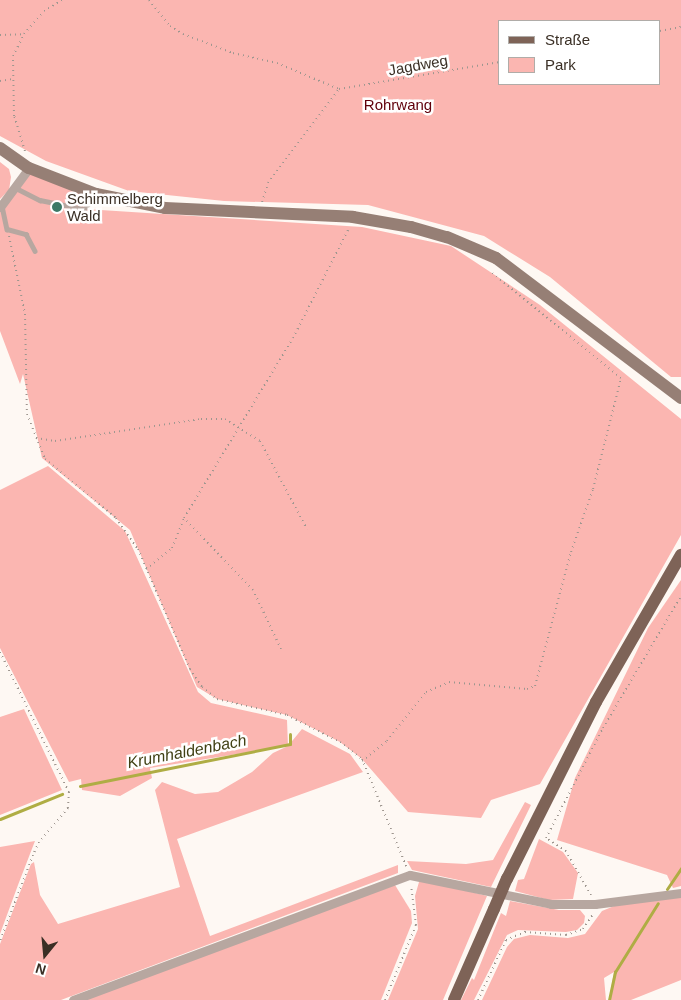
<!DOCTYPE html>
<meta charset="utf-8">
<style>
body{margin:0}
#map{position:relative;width:681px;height:1000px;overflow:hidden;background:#fef8f3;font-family:Helvetica,sans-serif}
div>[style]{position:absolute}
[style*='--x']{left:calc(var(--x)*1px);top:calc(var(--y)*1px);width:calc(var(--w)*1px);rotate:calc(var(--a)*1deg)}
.green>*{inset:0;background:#fbb6b1}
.stream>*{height:3px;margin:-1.5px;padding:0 1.5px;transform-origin:1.5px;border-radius:1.5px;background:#afad44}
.path>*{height:2px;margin-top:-1px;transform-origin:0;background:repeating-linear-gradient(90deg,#9e968f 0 1px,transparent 0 5px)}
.lane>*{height:4.5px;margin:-2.25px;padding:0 2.25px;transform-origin:2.25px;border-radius:2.25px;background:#b7a7a0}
.street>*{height:9px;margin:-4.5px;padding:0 4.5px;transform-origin:4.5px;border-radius:4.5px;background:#b7a7a0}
.secondary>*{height:12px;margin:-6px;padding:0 6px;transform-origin:6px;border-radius:6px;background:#967f75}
.primary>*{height:12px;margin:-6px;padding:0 6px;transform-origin:6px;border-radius:6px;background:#7e6357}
.primary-bridge>*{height:12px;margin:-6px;padding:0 6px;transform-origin:6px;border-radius:6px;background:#7e6357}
.dots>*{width:14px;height:14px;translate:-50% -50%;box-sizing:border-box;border:2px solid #fff;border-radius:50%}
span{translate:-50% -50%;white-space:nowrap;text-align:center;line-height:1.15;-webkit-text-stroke:5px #fff;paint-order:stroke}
.street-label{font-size:15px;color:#3a2f25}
.park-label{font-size:15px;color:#60000b}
.poi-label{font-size:15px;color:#3a2f25}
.left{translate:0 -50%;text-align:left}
.water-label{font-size:16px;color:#404014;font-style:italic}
.legend{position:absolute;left:498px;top:20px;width:162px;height:65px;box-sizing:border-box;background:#fff;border:1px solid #b0aca8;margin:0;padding:6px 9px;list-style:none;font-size:15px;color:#3a2f25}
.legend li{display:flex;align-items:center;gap:10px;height:25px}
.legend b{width:25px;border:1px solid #b0aca8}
.north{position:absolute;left:20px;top:930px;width:50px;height:50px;-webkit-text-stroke:4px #fff;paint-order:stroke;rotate:197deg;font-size:14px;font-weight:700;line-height:20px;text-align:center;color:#3a2f25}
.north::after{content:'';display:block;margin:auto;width:18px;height:22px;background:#3a2f25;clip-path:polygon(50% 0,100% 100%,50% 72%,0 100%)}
</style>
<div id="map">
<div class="green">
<i style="clip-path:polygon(evenodd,0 0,681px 0,681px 377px,671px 377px,550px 277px,484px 236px,368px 205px,224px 201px,129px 191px,46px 161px,0 136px,0 0,660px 21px,660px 84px,500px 84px,500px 21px,660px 21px)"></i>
<i style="clip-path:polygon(0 162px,9px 169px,11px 177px,9px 190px,0 199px)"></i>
<i style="clip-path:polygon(31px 172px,94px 197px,85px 209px,362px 227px,451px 246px,540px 305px,681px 419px,681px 535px,540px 784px,491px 800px,481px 818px,408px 812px,362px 759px,340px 742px,287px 715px,217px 699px,197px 687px,130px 530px,42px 458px,23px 374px,20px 384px,0 331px,0 211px)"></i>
<i style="clip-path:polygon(48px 466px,125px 531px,198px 692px,211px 703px,287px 720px,288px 746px,302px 729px,350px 754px,363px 772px,177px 839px,210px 936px,398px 865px,398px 873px,61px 1000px,0 1000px,0 944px,31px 864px,34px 862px,40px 895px,58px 924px,180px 887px,155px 790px,162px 782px,195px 794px,218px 792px,252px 772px,273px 753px,288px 746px,150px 768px,152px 778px,120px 796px,82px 790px,81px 779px,69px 782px,0 648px,0 490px)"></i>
<i style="clip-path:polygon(681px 580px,681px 886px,673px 888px,667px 875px,557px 840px,575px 778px,648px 628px)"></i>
<i style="clip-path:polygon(24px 709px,62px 790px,0 815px,0 717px)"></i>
<i style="clip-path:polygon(525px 802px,531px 805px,491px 887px,412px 870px,407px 861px,466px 864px,493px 860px)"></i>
<i style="clip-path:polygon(539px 839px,563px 852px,578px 873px,573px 899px,549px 900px,515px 891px,518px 880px,524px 879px)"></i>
<i style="clip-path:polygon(35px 841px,18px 885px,0 934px,0 847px)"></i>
<i style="clip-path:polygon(419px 882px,433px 882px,487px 896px,443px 1000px,388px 1000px,418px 929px,415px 896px)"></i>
<i style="clip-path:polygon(395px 885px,411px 911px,412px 923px,381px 1000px,81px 1000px)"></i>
<i style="clip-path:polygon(681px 897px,681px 980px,631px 1000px,609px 1000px,614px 972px,604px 978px,606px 1000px,482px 1000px,507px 947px,514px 939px,530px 935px,568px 938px,585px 934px,602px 911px,619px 904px)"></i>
<i style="clip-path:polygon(510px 901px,559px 910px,580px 910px,585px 916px,584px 923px,577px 930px,566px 932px,518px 930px,507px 935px,474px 1000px,461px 1000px,472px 978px,474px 980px,501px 913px,506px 916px)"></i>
</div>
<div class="stream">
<i style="--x:80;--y:786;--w:214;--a:-11.3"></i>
<i style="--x:290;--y:744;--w:10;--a:-90"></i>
<i style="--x:0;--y:819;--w:67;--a:-22"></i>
<i style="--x:667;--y:889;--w:25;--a:-56"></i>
<i style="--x:609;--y:1000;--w:29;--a:-78"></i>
<i style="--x:615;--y:972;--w:81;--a:-58.1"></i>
</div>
<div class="path">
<i style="--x:149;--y:0;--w:33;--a:51"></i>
<i style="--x:170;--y:26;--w:15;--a:32"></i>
<i style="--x:183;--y:34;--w:53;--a:20.8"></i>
<i style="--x:233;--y:53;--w:45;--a:12.8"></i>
<i style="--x:277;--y:63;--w:67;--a:22.8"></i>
<i style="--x:339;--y:89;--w:163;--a:-9.5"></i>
<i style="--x:660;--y:31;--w:21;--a:-11"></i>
<i style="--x:0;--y:35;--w:24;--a:-2"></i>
<i style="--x:0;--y:81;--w:12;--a:-9"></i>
<i style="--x:25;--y:151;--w:37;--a:-107"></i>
<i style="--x:14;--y:116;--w:60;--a:-91"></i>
<i style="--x:13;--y:56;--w:25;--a:-63"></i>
<i style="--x:24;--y:34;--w:30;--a:-49"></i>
<i style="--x:44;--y:11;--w:21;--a:-31"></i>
<i style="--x:262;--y:202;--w:20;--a:-72"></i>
<i style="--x:268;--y:183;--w:118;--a:-52.9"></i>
<i style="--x:9;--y:236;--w:80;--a:78.4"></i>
<i style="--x:25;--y:314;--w:100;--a:88.9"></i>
<i style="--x:27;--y:414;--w:48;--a:68.2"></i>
<i style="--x:45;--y:459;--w:92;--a:39.7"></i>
<i style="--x:116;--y:518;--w:38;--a:55"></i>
<i style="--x:138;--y:549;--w:131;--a:66.6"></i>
<i style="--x:190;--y:669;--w:22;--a:56"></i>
<i style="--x:202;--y:687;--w:19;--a:39"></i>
<i style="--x:217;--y:699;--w:72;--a:12.9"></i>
<i style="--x:287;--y:715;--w:59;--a:27"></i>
<i style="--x:340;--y:742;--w:28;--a:38"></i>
<i style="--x:362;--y:759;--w:116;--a:67.6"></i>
<i style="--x:36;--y:438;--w:19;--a:9"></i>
<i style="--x:55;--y:441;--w:148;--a:-8.6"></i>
<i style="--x:201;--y:419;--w:24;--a:0"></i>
<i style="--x:225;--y:419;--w:41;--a:32.2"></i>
<i style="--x:260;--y:441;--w:100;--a:61.9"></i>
<i style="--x:146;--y:569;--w:33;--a:-39"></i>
<i style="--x:172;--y:548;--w:32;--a:-68"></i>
<i style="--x:281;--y:649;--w:65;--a:-115.4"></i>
<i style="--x:253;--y:590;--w:100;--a:-133.8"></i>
<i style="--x:184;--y:518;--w:210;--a:-58.8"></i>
<i style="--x:293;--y:338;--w:123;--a:-63"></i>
<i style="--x:0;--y:652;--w:156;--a:63.8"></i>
<i style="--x:69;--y:792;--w:16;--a:94"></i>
<i style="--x:68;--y:808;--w:45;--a:130.5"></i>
<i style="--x:39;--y:842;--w:14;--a:115"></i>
<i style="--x:33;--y:855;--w:92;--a:111"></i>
<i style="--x:362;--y:761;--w:32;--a:-39"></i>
<i style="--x:387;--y:741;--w:63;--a:-51.5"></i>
<i style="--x:426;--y:692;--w:25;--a:-23"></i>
<i style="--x:449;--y:682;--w:78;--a:5.1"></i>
<i style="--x:527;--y:689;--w:9;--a:-21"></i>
<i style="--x:535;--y:686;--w:139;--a:-75"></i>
<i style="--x:571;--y:552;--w:67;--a:-70.8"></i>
<i style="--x:593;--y:489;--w:114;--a:-75.8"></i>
<i style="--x:621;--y:378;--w:169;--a:-140.8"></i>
<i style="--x:591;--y:895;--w:51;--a:-119.6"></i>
<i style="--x:566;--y:851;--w:24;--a:-147"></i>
<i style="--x:546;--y:838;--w:124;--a:-62.6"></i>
<i style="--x:603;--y:728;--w:153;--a:-59.4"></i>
<i style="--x:385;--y:1000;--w:81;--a:-67.5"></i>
<i style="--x:416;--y:925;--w:40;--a:-97.1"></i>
<i style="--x:478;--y:1000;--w:66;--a:-65"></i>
<i style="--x:506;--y:940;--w:21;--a:-23"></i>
<i style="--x:525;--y:932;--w:41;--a:4.2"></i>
<i style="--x:566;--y:935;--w:18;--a:-19"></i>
<i style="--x:583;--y:929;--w:18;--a:-56"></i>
</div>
<div class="lane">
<i style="--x:16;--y:188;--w:27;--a:27"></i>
<i style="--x:40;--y:200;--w:45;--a:11.6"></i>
<i style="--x:84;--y:209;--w:17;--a:-50"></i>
<i style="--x:2;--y:206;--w:24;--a:78"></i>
<i style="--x:7;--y:229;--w:20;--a:15"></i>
<i style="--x:26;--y:234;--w:19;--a:62"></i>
</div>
<div class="street">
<i style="--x:0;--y:207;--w:49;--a:-53.4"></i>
<i style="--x:73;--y:1000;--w:359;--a:-20.4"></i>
<i style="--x:410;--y:875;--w:144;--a:11.6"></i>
<i style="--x:551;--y:904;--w:44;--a:0"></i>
<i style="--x:595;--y:904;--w:87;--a:-7.3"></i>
</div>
<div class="secondary">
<i style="--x:0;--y:148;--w:35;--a:35"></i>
<i style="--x:29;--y:168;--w:72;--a:21.2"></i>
<i style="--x:96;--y:194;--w:70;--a:11.5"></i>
<i style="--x:165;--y:208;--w:188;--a:2.7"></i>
<i style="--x:353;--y:217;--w:59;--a:9.8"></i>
<i style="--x:411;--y:227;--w:37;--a:16"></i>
<i style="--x:447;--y:237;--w:53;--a:23.2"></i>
<i style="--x:496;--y:258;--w:232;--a:37.1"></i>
</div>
<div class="primary">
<i style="--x:507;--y:879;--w:198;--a:-63.3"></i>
<i style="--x:596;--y:702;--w:170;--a:-60"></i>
<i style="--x:454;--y:1000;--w:99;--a:-66.3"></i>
</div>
<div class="primary-bridge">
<i style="--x:494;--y:909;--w:33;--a:-67"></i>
</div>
<div class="dots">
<i style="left:57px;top:207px;background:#3b7966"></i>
</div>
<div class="street-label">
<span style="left:418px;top:65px;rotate:-10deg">Jagdweg</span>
</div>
<div class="park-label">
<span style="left:398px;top:105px">Rohrwang</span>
</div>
<div class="poi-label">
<span class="left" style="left:67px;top:207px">Schimmelberg<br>Wald</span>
</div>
<div class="water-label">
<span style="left:187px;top:752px;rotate:-11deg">Krumhaldenbach</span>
</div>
<ul class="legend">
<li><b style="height:6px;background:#7e6357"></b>Straße</li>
<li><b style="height:14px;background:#fbb6b1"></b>Park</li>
</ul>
<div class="north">N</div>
</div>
